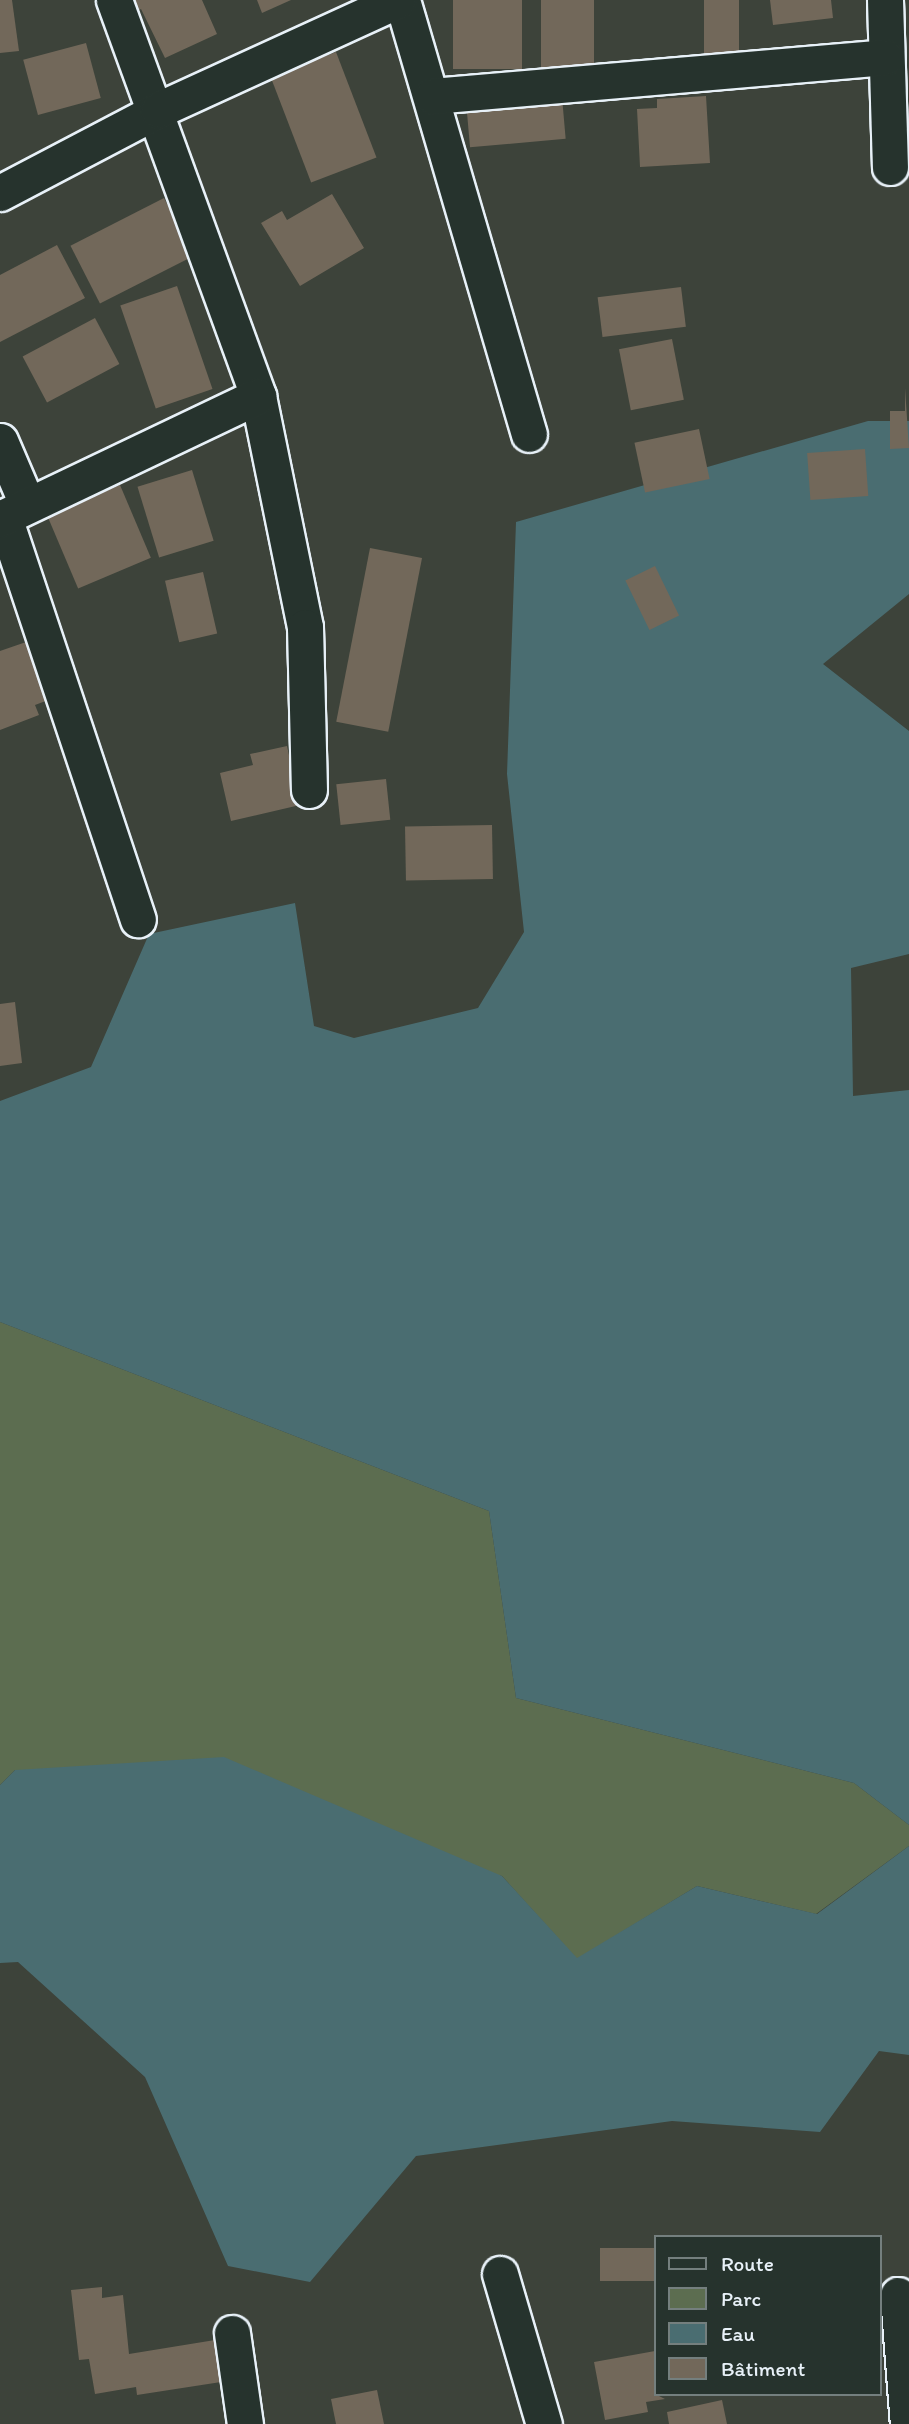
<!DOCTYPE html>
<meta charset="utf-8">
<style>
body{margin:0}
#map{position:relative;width:909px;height:2424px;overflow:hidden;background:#3d433a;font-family:Itim,sans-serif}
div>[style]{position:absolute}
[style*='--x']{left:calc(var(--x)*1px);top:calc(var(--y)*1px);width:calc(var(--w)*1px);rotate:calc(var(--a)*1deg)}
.green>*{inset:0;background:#5c6d50}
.water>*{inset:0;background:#4a6d71}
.building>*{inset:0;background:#72685a;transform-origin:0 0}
.roads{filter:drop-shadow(2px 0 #e8f1f8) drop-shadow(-2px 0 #e8f1f8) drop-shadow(0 2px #e8f1f8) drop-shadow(0 -2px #e8f1f8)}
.minor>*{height:35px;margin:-17.5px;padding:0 17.5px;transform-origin:17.5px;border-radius:17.5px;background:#26332d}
span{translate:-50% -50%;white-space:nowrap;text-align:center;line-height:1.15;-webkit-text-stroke:7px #26332d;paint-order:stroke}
.legend{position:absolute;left:654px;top:2235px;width:228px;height:161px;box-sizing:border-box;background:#26332d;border:2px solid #747f7e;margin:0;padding:9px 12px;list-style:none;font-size:21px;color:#e8f1f8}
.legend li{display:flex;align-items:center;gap:14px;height:35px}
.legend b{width:35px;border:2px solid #747f7e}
</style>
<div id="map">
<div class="green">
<i style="clip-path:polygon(0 1322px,489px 1511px,516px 1698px,854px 1783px,909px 1825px,909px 1846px,816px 1914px,697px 1886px,577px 1959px,502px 1876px,15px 1770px,0 1785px)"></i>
</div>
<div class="water">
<i style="clip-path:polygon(868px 421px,909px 421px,909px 594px,823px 664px,909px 731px,909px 954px,851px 968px,853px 1096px,909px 1090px,909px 1825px,854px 1783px,516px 1698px,489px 1511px,0 1322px,0 1101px,91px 1067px,149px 934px,295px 903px,314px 1026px,354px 1038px,478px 1008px,524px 932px,507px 774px,516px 522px)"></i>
<i style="clip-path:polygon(224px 1757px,502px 1876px,577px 1958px,697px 1886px,817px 1914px,909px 1846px,909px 2055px,879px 2051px,820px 2132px,672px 2121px,416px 2156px,310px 2282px,228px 2266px,145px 2077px,18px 1962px,0 1963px,0 1785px,15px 1770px)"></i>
</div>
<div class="building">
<i style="clip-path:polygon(0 0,12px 0,19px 51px,0 53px)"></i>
<i style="clip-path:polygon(124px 0,202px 0,217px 34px,165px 58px,141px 9px,131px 14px)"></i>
<i style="clip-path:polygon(257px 0,291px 0,262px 13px)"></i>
<i style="left:453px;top:0;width:69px;height:69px"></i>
<i style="left:541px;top:0;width:53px;height:69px"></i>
<i style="left:704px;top:0;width:35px;height:56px"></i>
<i style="clip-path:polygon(770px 0,831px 0,833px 18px,773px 25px)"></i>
<i style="left:86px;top:43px;width:57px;height:65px;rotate:75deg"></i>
<i style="left:336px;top:52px;width:113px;height:70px;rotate:69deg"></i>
<i style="clip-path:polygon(706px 96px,710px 163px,640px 167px,637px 109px,657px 108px,657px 99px)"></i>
<i style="left:562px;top:97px;width:42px;height:96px;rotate:85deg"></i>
<i style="clip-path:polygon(332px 194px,364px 248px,300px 286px,261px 223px,282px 211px,287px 220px)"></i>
<i style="left:164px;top:198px;width:65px;height:105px;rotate:63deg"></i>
<i style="clip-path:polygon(57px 245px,85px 298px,0 342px,0 275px)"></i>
<i style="left:177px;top:286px;width:109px;height:60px;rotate:71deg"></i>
<i style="left:681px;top:287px;width:40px;height:84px;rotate:83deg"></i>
<i style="left:95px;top:318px;width:52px;height:82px;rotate:62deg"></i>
<i style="left:672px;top:339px;width:62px;height:54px;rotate:79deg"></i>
<i style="clip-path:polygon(905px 388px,909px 448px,890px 449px,890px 411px,905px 411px)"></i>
<i style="left:699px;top:429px;width:51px;height:66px;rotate:78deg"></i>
<i style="left:865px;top:449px;width:47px;height:58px;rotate:86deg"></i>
<i style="left:192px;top:470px;width:74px;height:57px;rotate:73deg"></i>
<i style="left:120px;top:485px;width:79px;height:79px;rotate:67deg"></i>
<i style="left:370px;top:548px;width:53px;height:177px;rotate:11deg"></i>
<i style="left:655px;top:566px;width:55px;height:33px;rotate:64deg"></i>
<i style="left:203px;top:572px;width:63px;height:39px;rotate:77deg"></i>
<i style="clip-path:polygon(29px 641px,51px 699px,35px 705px,39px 715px,0 730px,0 651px)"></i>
<i style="clip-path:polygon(287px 746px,300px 805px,231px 821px,220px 773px,253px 765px,250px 754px)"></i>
<i style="left:386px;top:779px;width:41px;height:50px;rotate:84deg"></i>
<i style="left:492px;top:825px;width:54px;height:87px;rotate:89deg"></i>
<i style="clip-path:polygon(15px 1002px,22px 1063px,0 1066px,0 1004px)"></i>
<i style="left:655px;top:2248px;width:33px;height:55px;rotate:90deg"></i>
<i style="clip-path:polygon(102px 2287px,102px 2298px,123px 2295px,129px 2354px,215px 2340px,221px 2382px,137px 2395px,136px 2387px,95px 2394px,89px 2359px,79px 2360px,71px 2290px)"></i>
<i style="clip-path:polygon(655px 2351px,655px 2394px,665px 2399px,646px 2402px,648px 2412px,605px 2420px,594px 2362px)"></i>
<i style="clip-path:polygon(377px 2390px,384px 2424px,336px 2424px,331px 2399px)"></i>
<i style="clip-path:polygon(722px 2400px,727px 2424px,669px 2424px,667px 2412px)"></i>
</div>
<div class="roads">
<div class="minor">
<i style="--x:114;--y:0;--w:421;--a:70"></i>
<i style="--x:258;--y:396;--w:236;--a:78.5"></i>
<i style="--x:305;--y:627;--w:163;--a:88.6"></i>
<i style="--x:402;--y:0;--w:452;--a:73.7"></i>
<i style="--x:885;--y:0;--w:167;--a:88.3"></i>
<i style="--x:432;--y:96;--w:455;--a:-4.9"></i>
<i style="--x:0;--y:193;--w:178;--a:-27.7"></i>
<i style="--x:158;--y:110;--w:264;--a:-24.6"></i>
<i style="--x:0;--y:441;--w:69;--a:66.8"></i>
<i style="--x:4;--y:517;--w:424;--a:71.6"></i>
<i style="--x:0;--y:519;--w:286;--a:-25.5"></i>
<i style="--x:500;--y:2274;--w:156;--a:73.7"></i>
<i style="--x:898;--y:2295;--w:129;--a:85.6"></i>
<i style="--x:232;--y:2333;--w:92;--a:81.9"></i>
</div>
</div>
<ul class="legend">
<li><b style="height:9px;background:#26332d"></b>Route</li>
<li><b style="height:19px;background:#5c6d50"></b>Parc</li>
<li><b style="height:19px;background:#4a6d71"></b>Eau</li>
<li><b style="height:19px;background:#72685a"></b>Bâtiment</li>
</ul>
</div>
